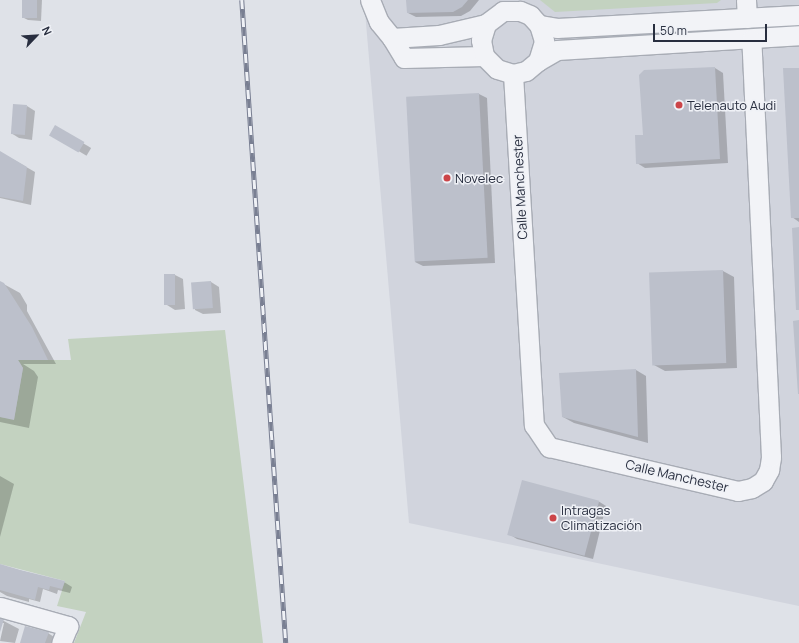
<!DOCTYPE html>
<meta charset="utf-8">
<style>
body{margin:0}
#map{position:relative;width:799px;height:643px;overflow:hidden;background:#dfe2e8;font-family:Manrope,sans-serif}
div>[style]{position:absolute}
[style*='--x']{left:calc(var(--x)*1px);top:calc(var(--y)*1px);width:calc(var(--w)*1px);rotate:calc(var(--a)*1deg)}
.built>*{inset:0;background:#d1d4dd}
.green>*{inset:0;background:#c3d2c0}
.shadow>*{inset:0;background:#0003;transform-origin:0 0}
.building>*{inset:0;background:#bcc0cb;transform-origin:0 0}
.roads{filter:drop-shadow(1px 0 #a8acb5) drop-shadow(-1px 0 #a8acb5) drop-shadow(0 1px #a8acb5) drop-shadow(0 -1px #a8acb5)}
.minor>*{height:19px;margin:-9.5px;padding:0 9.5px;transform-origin:9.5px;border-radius:9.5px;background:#f2f3f7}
.rail>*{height:4.5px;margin-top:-2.25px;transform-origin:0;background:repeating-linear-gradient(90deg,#eff1f6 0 9px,#797f92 0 18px);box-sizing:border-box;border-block:1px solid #797f92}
.dots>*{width:11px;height:11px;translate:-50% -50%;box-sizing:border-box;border:2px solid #eff1f6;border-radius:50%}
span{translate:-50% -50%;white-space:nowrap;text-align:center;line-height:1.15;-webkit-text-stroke:3px #eff1f6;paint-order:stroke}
.poi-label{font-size:13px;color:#282e3f}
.left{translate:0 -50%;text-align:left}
.street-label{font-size:13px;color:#282e3f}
.north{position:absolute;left:16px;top:16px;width:40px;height:40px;-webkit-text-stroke:3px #eff1f6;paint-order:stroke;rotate:65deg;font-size:11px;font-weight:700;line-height:16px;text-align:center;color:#282e3f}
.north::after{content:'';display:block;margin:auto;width:14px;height:18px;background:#282e3f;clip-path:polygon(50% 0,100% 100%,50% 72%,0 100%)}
.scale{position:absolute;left:653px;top:24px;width:114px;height:18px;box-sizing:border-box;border:2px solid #282e3f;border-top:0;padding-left:5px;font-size:12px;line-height:14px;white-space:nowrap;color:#282e3f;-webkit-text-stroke:3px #eff1f6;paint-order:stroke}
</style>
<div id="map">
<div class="built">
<i style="clip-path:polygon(364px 0,799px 0,799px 606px,409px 523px)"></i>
</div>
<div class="green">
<i style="clip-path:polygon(540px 0,721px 0,717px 3px,555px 12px)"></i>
<i style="clip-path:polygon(225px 330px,263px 643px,74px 643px,86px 612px,57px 606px,65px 581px,0 564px,0 417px,14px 419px,23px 368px,18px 360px,71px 360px,68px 339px)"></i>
</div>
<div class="shadow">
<i style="clip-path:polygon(23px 0,42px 0,41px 21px,28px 20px,22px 17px)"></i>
<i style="clip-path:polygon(407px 0,479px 0,470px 11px,461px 16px,416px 17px,408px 13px)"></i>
<i style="clip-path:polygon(715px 68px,723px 73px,728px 163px,645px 168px,637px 163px,644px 136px)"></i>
<i style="clip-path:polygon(799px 69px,799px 222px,792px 217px)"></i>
<i style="clip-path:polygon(479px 94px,487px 98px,495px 263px,423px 266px,415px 262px)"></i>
<i style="clip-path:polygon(27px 106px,35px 111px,32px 140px,19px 138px,11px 133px)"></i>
<i style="left:56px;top:127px;width:41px;height:9px;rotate:31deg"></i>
<i style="clip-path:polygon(0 152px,35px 172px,31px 205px,0 198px)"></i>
<i style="clip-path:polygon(723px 271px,734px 277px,737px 368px,665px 371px,654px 365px)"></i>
<i style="clip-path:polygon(165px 275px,175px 275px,183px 279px,185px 309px,175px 310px,167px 305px)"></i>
<i style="clip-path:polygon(0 282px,20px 293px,27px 305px,27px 311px,56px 364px,23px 364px,34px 371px,38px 377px,29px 428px,0 422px)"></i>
<i style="clip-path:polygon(211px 282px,219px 287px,221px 313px,203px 314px,195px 310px,193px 284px)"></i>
<i style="clip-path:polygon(636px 370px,646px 376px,648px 443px,574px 423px,563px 417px)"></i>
<i style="clip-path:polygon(0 476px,14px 484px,0 537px)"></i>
<i style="clip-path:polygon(598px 501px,606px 506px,593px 559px,517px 539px,509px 534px)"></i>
<i style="clip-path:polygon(0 565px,64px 582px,72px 587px,70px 593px,58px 590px,57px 594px,43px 589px,40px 602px,29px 599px,29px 602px,7px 596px,0 592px)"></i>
<i style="clip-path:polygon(0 619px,19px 629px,15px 643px,0 641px,4px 623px,2px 623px,0 630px)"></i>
<i style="clip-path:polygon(48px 633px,63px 643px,21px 643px)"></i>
</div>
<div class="building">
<i style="left:22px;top:0;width:15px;height:18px"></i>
<i style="clip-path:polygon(406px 0,468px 0,462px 7px,453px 12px,407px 13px)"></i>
<i style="clip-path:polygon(715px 67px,720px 159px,636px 164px,635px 135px,643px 135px,639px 75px,644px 70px)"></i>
<i style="clip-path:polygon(783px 68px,799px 68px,799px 218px,791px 218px)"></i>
<i style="left:479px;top:93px;width:165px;height:73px;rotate:87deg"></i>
<i style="left:13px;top:104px;width:14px;height:30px;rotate:4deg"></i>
<i style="left:55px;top:125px;width:34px;height:12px;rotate:30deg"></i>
<i style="clip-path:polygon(0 151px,27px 167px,23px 201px,0 197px)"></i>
<i style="clip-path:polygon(799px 227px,799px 310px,796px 310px,792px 228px)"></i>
<i style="left:723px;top:270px;width:93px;height:74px;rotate:88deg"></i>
<i style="left:164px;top:274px;width:11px;height:31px"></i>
<i style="clip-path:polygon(0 281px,4px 283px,32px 327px,48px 360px,18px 360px,23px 368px,14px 420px,0 417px)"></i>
<i style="left:211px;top:281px;width:27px;height:20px;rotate:86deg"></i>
<i style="clip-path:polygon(799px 320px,799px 394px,798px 394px,793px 321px)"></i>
<i style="clip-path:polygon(636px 369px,638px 437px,562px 417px,559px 373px)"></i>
<i style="left:522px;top:480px;width:80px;height:57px;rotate:15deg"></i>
<i style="clip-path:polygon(0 564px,20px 570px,65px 581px,62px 589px,50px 586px,49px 590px,38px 587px,35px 600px,0 590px)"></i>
<i style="clip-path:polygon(0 618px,4px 619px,0 632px)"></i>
<i style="clip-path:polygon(25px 626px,49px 632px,45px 643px,20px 643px)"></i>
</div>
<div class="roads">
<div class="minor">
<i style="--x:370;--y:0;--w:24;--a:68"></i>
<i style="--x:379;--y:22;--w:21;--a:51"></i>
<i style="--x:392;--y:38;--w:23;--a:59"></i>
<i style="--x:404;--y:58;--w:80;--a:-1.4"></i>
<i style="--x:746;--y:0;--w:18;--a:87"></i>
<i style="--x:539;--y:25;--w:18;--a:9"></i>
<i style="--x:557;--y:28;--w:242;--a:-3.1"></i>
<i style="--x:392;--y:38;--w:47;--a:-3.7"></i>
<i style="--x:439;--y:35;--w:48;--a:-13.2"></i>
<i style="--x:538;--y:61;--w:21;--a:-73"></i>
<i style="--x:544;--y:41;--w:17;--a:-107"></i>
<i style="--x:539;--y:25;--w:13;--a:-132"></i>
<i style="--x:530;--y:15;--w:11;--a:-158"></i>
<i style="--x:520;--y:11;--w:17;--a:180"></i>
<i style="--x:503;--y:11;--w:21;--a:143"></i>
<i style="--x:486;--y:24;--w:17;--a:107"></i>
<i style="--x:481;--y:40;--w:16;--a:79"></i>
<i style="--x:484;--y:56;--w:18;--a:45"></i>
<i style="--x:497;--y:69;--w:17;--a:17"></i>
<i style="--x:513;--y:74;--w:13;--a:-13"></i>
<i style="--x:526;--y:71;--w:16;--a:-40"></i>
<i style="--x:538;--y:61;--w:22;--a:-30"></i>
<i style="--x:557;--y:50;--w:242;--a:-3.5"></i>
<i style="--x:513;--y:74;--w:352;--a:86.6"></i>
<i style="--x:534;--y:425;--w:27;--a:56"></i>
<i style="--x:549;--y:447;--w:194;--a:13.1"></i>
<i style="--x:738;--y:491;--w:14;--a:-12"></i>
<i style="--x:752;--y:488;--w:13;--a:-32"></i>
<i style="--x:763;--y:481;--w:13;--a:-61"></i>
<i style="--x:769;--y:470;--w:13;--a:-81"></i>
<i style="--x:771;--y:457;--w:418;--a:-92.7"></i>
<i style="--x:0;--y:607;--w:71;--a:15.6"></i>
<i style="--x:68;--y:626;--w:18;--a:112"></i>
</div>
</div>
<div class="rail">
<i style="--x:242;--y:0;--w:645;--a:86.09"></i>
</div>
<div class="dots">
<i style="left:679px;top:105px;background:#cc4549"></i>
<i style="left:447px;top:178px;background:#cc4549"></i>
<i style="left:553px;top:518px;background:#cc4549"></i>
</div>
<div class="poi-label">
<span class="left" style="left:687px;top:105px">Telenauto Audi</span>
<span class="left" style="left:455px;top:178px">Novelec</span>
<span class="left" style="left:561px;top:518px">Intragas<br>Climatización</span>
</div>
<div class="street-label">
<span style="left:520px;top:187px;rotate:-93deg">Calle Manchester</span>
<span style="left:677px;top:476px;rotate:13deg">Calle Manchester</span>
</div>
<div class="north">N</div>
<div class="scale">50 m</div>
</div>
